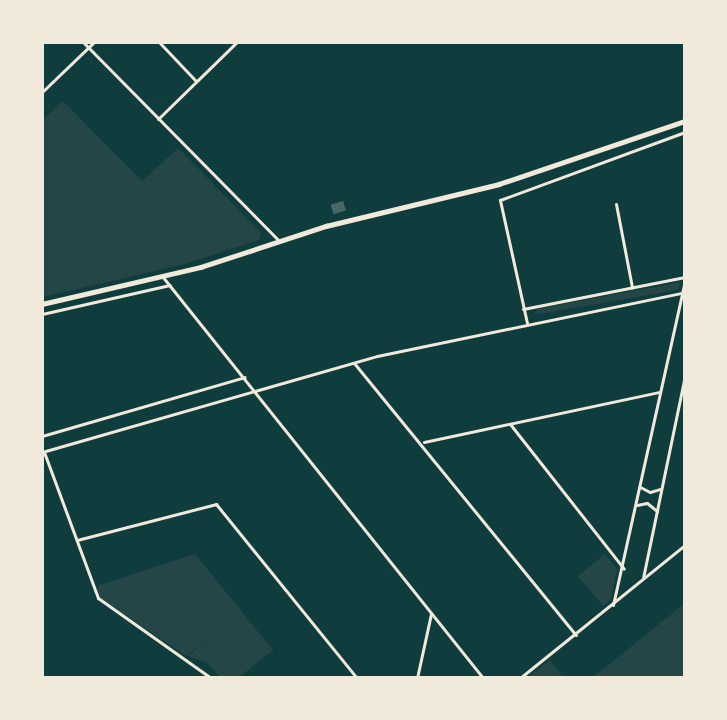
<!DOCTYPE html>
<style>
body{margin:0}
#map{position:relative;width:727px;height:720px;overflow:hidden;background:#0f3d3e;font-family:Overpass,sans-serif}
div>[style]{position:absolute}
.green>*{inset:0;background:#244646}
.building>*{inset:0;background:#486865;transform-origin:0 0}
.minor>*{height:3px;margin:-1.5px;padding:0 1.5px;transform-origin:1.5px;border-radius:1.5px;background:#f1e9da}
.secondary>*{height:4.5px;margin:-2.25px;padding:0 2.25px;transform-origin:2.25px;border-radius:2.25px;background:#f1e9da}
span{translate:-50% -50%;white-space:nowrap;text-align:center;line-height:1.15;-webkit-text-stroke:6px #f1e9da;paint-order:stroke}
.frame{position:absolute;inset:0;border:44px solid #f1e9da;pointer-events:none}
</style>
<div id="map">
<div class="green">
<i style="clip-path:polygon(63px 101px,142px 181px,178px 148px,261px 233px,259px 240px,185px 264px,42px 297px,42px 121px)"></i>
<i style="clip-path:polygon(681px 282px,677px 290px,533px 315px,537px 309px)"></i>
<i style="clip-path:polygon(195px 554px,273px 650px,238px 678px,221px 678px,207px 663px,188px 656px,213px 635px,186px 656px,100px 598px,97px 586px)"></i>
<i style="clip-path:polygon(605px 554px,617px 569px,611px 599px,603px 606px,578px 576px)"></i>
<i style="clip-path:polygon(685px 603px,685px 678px,592px 678px)"></i>
<i style="clip-path:polygon(550px 660px,564px 678px,527px 678px)"></i>
</div>
<div class="building">
<i style="left:343px;top:201px;width:10px;height:13px;rotate:73deg"></i>
</div>
<div class="minor">
<i style="left:83px;top:42px;width:278px;rotate:45.4deg"></i>
<i style="left:159px;top:42px;width:54px;rotate:46.5deg"></i>
<i style="left:42px;top:92px;width:72px;rotate:-43.9deg"></i>
<i style="left:158px;top:119px;width:110px;rotate:-44.3deg"></i>
<i style="left:616px;top:204px;width:85px;rotate:79.1deg"></i>
<i style="left:162px;top:276px;width:514px;rotate:51.39deg"></i>
<i style="left:523px;top:309px;width:165px;rotate:-11.2deg"></i>
<i style="left:42px;top:314px;width:131px;rotate:-12.8deg"></i>
<i style="left:527px;top:323px;width:126px;rotate:-102.4deg"></i>
<i style="left:500px;top:200px;width:197px;rotate:-20.2deg"></i>
<i style="left:354px;top:363px;width:351px;rotate:50.8deg"></i>
<i style="left:510px;top:424px;width:184px;rotate:51.8deg"></i>
<i style="left:42px;top:436px;width:211px;rotate:-16.2deg"></i>
<i style="left:424px;top:442px;width:241px;rotate:-12deg"></i>
<i style="left:42px;top:452px;width:348px;rotate:-16deg"></i>
<i style="left:377px;top:356px;width:315px;rotate:-11.7deg"></i>
<i style="left:44px;top:452px;width:156px;rotate:69.7deg"></i>
<i style="left:98px;top:598px;width:138px;rotate:35.3deg"></i>
<i style="left:640px;top:487px;width:11px;rotate:27deg"></i>
<i style="left:650px;top:492px;width:10px;rotate:-17deg"></i>
<i style="left:637px;top:505px;width:10px;rotate:-11deg"></i>
<i style="left:647px;top:503px;width:13px;rotate:39deg"></i>
<i style="left:77px;top:540px;width:144px;rotate:-14.5deg"></i>
<i style="left:216px;top:504px;width:224px;rotate:51deg"></i>
<i style="left:643px;top:578px;width:206px;rotate:-78.3deg"></i>
<i style="left:613px;top:605px;width:333px;rotate:-77.5deg"></i>
<i style="left:417px;top:678px;width:66px;rotate:-77.7deg"></i>
<i style="left:520px;top:678px;width:212px;rotate:-38.9deg"></i>
</div>
<div class="secondary">
<i style="left:42px;top:304px;width:163px;rotate:-13.1deg"></i>
<i style="left:201px;top:267px;width:132px;rotate:-18.2deg"></i>
<i style="left:326px;top:226px;width:178px;rotate:-13.6deg"></i>
<i style="left:499px;top:184px;width:196px;rotate:-18.7deg"></i>
</div>
<div class="frame"></div>
</div>
